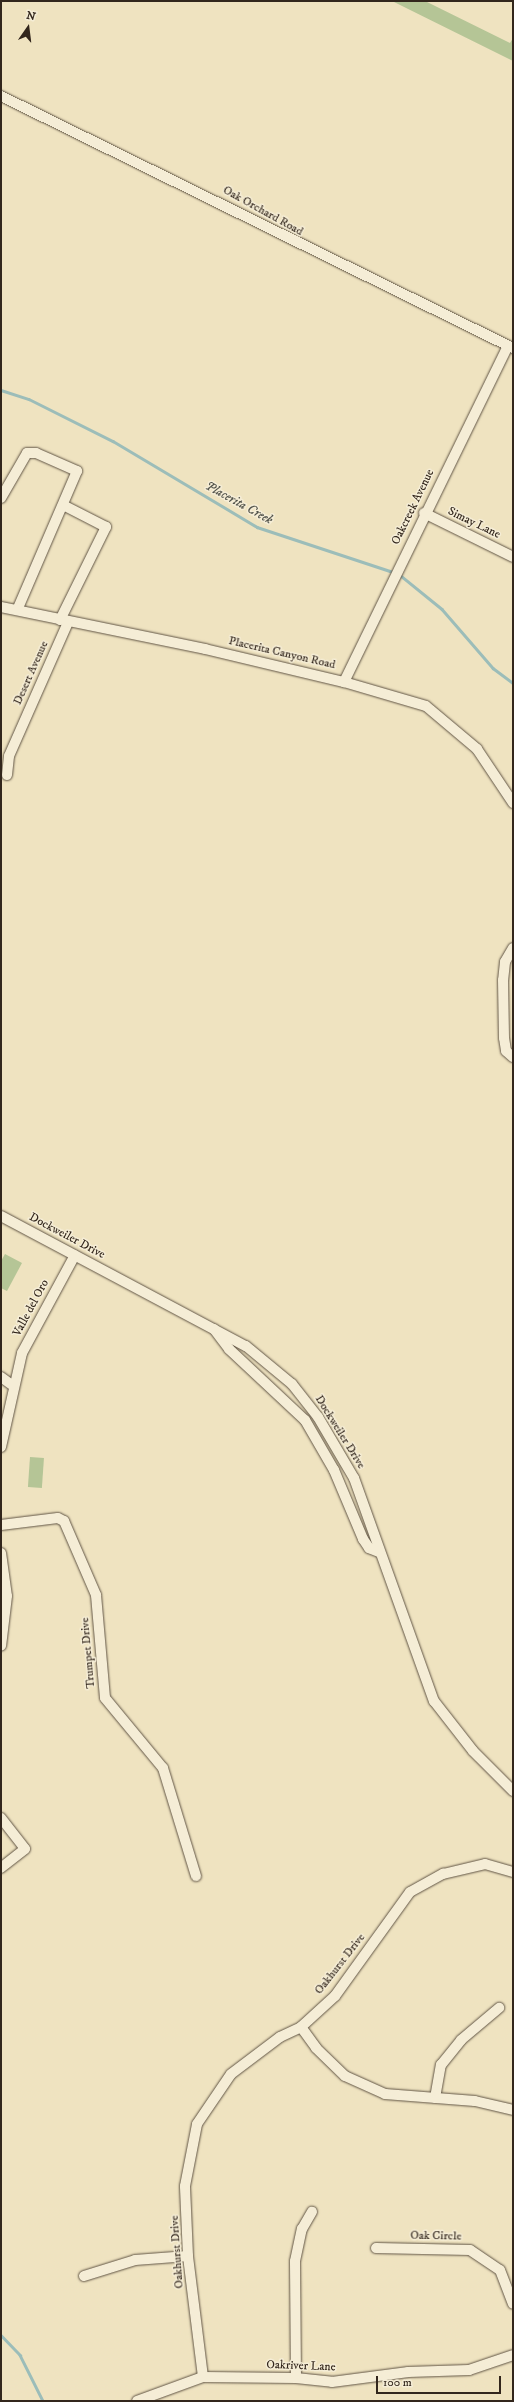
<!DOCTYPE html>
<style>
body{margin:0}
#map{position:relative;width:514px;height:2402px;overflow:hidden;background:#efe3c0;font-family:"IM FELL DW Pica",serif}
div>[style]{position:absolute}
.green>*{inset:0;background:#b5c596;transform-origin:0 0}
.stream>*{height:2.5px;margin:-1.25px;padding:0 1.25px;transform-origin:1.25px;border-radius:1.25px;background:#9cbdb9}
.roads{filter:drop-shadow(0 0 1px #615545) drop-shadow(0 0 1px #615545)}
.minor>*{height:10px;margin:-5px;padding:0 5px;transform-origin:5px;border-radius:5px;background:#f5edd6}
span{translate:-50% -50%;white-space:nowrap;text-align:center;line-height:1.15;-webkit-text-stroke:3px #f5edd6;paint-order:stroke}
.street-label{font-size:12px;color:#32261c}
.water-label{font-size:13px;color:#52534b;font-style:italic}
.frame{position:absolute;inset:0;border:2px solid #32261c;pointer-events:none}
.north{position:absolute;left:8px;top:8px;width:40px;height:40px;-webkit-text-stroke:3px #f5edd6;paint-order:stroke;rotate:14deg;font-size:11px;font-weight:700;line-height:16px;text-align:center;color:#32261c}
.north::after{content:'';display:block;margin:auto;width:14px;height:18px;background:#32261c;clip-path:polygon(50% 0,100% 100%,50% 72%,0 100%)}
.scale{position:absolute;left:376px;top:2376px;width:125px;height:18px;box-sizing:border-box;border:2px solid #32261c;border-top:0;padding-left:5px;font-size:12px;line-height:14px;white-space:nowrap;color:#32261c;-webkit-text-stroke:3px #f5edd6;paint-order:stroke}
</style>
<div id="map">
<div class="green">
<i style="clip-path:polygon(392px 1px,425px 1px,510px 43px,513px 38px,513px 61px)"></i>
<i style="clip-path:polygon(5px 1254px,22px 1263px,7px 1291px,1px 1288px,1px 1261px)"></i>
<i style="left:30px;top:1457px;width:14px;height:30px;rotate:4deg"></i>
</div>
<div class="stream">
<i style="left:1px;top:390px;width:29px;rotate:18deg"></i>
<i style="left:29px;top:399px;width:94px;rotate:26.6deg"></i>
<i style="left:113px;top:441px;width:168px;rotate:30.8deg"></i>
<i style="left:257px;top:527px;width:146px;rotate:18.3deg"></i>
<i style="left:400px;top:575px;width:54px;rotate:39deg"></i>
<i style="left:442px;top:609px;width:78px;rotate:49.2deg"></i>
<i style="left:493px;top:668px;width:25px;rotate:37deg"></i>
<i style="left:1px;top:2335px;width:28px;rotate:46deg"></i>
<i style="left:20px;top:2355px;width:51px;rotate:63.4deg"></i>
</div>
<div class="roads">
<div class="minor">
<i style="left:1px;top:96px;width:571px;rotate:26.21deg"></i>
<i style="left:1px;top:498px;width:52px;rotate:-60deg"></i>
<i style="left:27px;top:453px;width:9px"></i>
<i style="left:36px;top:453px;width:45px;rotate:23.7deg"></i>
<i style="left:77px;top:471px;width:151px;rotate:113.3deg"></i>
<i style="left:424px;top:513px;width:99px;rotate:26.3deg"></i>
<i style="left:1px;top:607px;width:208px;rotate:11.6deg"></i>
<i style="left:205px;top:649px;width:143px;rotate:13.4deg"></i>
<i style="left:344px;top:682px;width:85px;rotate:16.3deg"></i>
<i style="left:426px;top:706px;width:67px;rotate:40.1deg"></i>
<i style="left:477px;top:749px;width:65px;rotate:56.3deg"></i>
<i style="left:60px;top:620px;width:104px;rotate:-63.7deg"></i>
<i style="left:106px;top:527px;width:48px;rotate:-152.9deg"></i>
<i style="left:344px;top:682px;width:374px;rotate:-64deg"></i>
<i style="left:7px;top:775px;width:19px;rotate:-84deg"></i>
<i style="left:9px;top:756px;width:146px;rotate:-66.2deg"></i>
<i style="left:513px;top:948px;width:16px;rotate:120deg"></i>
<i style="left:505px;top:962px;width:18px;rotate:96deg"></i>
<i style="left:503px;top:980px;width:58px;rotate:89deg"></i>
<i style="left:504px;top:1038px;width:13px;rotate:81deg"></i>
<i style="left:506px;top:1051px;width:9px;rotate:41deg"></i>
<i style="left:1px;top:1216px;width:277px;rotate:28deg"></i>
<i style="left:246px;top:1346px;width:60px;rotate:39.6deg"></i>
<i style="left:292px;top:1384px;width:42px;rotate:51.8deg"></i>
<i style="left:318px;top:1417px;width:71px;rotate:59.5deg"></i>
<i style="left:354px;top:1478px;width:237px;rotate:70.3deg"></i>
<i style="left:434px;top:1701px;width:63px;rotate:52deg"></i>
<i style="left:473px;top:1751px;width:57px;rotate:45deg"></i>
<i style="left:214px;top:1329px;width:25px;rotate:53deg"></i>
<i style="left:229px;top:1349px;width:104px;rotate:43.1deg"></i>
<i style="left:305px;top:1420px;width:58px;rotate:59.9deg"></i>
<i style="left:334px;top:1470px;width:75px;rotate:67.2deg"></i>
<i style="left:363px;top:1539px;width:11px;rotate:56deg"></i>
<i style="left:369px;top:1548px;width:11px;rotate:22deg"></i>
<i style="left:1px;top:1377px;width:14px;rotate:36deg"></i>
<i style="left:1px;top:1447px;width:96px;rotate:-77.4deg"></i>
<i style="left:22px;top:1353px;width:111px;rotate:-61.6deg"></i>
<i style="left:1px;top:1525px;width:57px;rotate:-7deg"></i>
<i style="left:58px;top:1518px;width:7px;rotate:27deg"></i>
<i style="left:64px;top:1521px;width:81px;rotate:66.6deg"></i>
<i style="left:96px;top:1595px;width:103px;rotate:85deg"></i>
<i style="left:105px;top:1698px;width:91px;rotate:50.4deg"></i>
<i style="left:163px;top:1768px;width:113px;rotate:73deg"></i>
<i style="left:1px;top:1553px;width:43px;rotate:82.1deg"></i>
<i style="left:7px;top:1596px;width:50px;rotate:96.8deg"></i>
<i style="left:1px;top:1818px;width:39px;rotate:52deg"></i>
<i style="left:25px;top:1849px;width:31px;rotate:142deg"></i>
<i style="left:301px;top:2027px;width:26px;rotate:54deg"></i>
<i style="left:316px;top:2048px;width:40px;rotate:44deg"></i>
<i style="left:345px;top:2076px;width:44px;rotate:24.2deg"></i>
<i style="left:385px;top:2094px;width:90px;rotate:4.4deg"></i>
<i style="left:475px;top:2101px;width:39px;rotate:13deg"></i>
<i style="left:435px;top:2098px;width:34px;rotate:-80deg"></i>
<i style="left:441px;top:2065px;width:32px;rotate:-51deg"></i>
<i style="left:461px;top:2040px;width:50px;rotate:-40.1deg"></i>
<i style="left:376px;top:2248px;width:94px;rotate:1.2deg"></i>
<i style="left:470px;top:2250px;width:36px;rotate:34deg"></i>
<i style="left:500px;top:2270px;width:36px;rotate:69deg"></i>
<i style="left:84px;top:2276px;width:53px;rotate:-17.4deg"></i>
<i style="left:135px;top:2260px;width:53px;rotate:-4.3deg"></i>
<i style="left:203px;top:2377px;width:122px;rotate:-97.1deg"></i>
<i style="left:188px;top:2256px;width:70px;rotate:-92.5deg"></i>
<i style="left:185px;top:2186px;width:63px;rotate:-79deg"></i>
<i style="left:197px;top:2124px;width:60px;rotate:-55.8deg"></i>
<i style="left:231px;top:2074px;width:61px;rotate:-37.1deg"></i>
<i style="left:280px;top:2037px;width:23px;rotate:-25deg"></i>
<i style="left:301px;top:2027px;width:46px;rotate:-42.4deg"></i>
<i style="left:335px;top:1996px;width:128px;rotate:-54.2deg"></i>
<i style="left:410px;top:1892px;width:38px;rotate:-29deg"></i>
<i style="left:443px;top:1874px;width:43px;rotate:-13.4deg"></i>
<i style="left:485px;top:1864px;width:29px;rotate:16deg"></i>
<i style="left:296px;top:2378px;width:117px;rotate:-90.5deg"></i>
<i style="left:295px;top:2261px;width:33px;rotate:-78deg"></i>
<i style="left:302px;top:2229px;width:20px;rotate:-60deg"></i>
<i style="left:137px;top:2401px;width:70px;rotate:-20deg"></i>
<i style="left:203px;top:2377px;width:93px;rotate:0.6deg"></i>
<i style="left:296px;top:2378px;width:36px;rotate:6deg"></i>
<i style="left:332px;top:2382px;width:77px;rotate:-7.5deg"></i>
<i style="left:408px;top:2372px;width:61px;rotate:-1.9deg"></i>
<i style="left:469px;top:2370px;width:46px;rotate:-18.8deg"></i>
</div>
</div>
<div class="street-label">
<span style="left:263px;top:211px;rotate:29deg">Oak Orchard Road</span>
<span style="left:413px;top:507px;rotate:-64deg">Oakcreek Avenue</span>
<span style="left:474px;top:523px;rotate:26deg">Simay Lane</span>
<span style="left:282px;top:653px;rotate:13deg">Placerita Canyon Road</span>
<span style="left:31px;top:673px;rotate:-66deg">Desert Avenue</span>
<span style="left:67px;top:1236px;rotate:28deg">Dockweiler Drive</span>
<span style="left:31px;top:1308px;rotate:-62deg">Valle del Oro</span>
<span style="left:340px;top:1432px;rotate:58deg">Dockweiler Drive</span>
<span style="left:88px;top:1653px;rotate:-95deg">Trumpet Drive</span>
<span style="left:340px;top:1964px;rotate:-52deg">Oakhurst Drive</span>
<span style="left:436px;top:2236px;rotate:1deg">Oak Circle</span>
<span style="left:177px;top:2252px;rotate:-94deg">Oakhurst Drive</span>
<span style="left:301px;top:2366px;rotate:2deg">Oakriver Lane</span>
</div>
<div class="water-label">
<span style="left:239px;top:503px;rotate:29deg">Placerita Creek</span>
</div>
<div class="frame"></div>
<div class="north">N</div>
<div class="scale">100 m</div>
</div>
